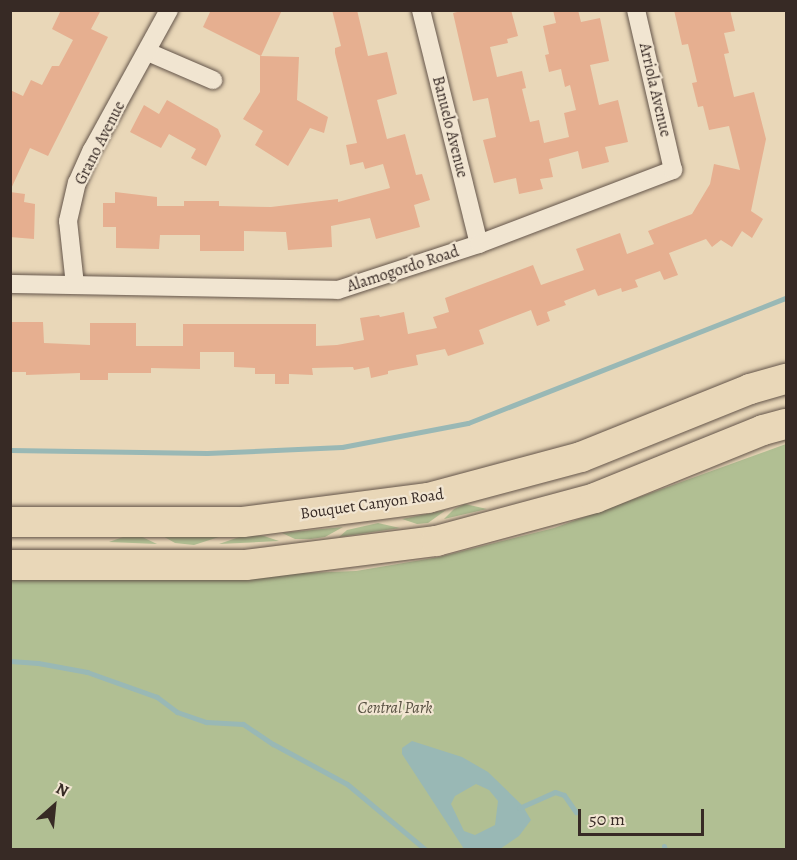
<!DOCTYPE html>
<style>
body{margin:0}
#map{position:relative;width:797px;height:860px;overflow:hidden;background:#e9d7b8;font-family:Alegreya,serif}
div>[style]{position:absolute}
.green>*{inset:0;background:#b1bf93}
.water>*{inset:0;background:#99b8b5}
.stream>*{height:5px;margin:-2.5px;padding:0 2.5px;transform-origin:2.5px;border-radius:2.5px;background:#99b8b5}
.building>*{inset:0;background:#e6af90}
.roads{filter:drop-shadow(0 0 2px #64554a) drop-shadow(0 0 2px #64554a)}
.street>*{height:18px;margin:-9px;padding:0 9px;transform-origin:9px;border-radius:9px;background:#f1e5d1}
.primary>*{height:30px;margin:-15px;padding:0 15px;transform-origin:15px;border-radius:15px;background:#e9d7b8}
span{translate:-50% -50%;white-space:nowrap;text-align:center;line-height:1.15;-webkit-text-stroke:4.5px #f1e5d1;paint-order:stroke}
.street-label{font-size:16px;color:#372a25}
.park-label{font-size:16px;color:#564f40;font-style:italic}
.frame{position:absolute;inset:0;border:12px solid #372a25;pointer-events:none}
.north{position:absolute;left:24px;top:776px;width:60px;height:60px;-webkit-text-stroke:4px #f1e5d1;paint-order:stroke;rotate:27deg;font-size:16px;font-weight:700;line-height:24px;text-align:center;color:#372a25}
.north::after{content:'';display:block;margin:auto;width:21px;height:27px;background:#372a25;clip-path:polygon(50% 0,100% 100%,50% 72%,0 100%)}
.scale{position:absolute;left:578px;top:809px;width:126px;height:27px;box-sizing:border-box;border:3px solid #372a25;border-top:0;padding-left:8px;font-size:18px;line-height:21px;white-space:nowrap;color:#372a25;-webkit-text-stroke:4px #f1e5d1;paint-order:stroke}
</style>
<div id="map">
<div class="green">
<i style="clip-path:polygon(786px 444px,786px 849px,11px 849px,11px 576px,252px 575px,356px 571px,439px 557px,554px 528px)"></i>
<i style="clip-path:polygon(465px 504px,487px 509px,444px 519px,454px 509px)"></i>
<i style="clip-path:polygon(446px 510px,428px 523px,417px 524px,402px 519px)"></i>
<i style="clip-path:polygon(378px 523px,400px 528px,339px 537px,347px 530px)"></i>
<i style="clip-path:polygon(343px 527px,325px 537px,311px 539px,295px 539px,282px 533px)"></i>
<i style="clip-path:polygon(136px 534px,157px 544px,109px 542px,123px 537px)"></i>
<i style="clip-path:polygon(161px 535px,222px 536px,194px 545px,175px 543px)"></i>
<i style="clip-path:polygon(245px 535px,264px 536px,279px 541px,219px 544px)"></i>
</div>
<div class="water">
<i style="clip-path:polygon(evenodd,412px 741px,462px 757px,488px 772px,522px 805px,531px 820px,519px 836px,500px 849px,464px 849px,402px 754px,402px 748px,412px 741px,476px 784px,489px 790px,498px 801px,495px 825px,475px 835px,464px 831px,451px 804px,455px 796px,476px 784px)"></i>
</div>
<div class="stream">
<i style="left:10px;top:450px;width:197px;rotate:0.9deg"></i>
<i style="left:207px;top:453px;width:135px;rotate:-2.5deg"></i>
<i style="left:342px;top:447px;width:128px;rotate:-10.8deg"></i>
<i style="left:468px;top:423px;width:342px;rotate:-21.5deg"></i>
<i style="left:10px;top:661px;width:28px;rotate:4deg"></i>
<i style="left:38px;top:663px;width:50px;rotate:10.4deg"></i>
<i style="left:87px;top:672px;width:74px;rotate:19.7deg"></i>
<i style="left:157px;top:697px;width:25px;rotate:37deg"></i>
<i style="left:177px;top:712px;width:31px;rotate:19deg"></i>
<i style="left:206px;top:722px;width:37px;rotate:3deg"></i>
<i style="left:243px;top:724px;width:36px;rotate:34deg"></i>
<i style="left:273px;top:744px;width:84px;rotate:28.4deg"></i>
<i style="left:347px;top:784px;width:103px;rotate:39.9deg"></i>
<i style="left:519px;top:808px;width:39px;rotate:-24deg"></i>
<i style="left:555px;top:792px;width:9px;rotate:18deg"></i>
<i style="left:564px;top:795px;width:21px;rotate:55deg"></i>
<i style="left:664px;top:846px;width:4px;rotate:76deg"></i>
</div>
<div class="building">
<i style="clip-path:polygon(61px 10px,101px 10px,91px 29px,108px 37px,48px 156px,30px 148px,10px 191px,10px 90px,23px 96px,31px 80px,42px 85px,52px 66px,59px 66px,73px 40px,52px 29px)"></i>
<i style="clip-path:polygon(211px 10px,282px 10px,261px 56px,203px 27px)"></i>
<i style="clip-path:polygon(332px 10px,357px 10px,368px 56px,387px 52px,397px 94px,377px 100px,387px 139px,405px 134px,416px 175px,422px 174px,430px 200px,414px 205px,420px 227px,376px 239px,370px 218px,331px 226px,332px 247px,288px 250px,286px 232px,244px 231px,244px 251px,200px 251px,200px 235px,160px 235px,159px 249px,116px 248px,116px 227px,103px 227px,103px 203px,115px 203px,115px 192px,157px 197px,157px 206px,184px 206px,184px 201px,219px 201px,219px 206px,271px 207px,338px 199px,338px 202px,390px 188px,383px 164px,365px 169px,363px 162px,350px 165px,346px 145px,357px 143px,335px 53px,335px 48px,341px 46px)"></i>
<i style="clip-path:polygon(465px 10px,511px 10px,518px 36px,507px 39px,508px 43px,490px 47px,497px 77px,522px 71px,526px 88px,522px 89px,530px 122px,539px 120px,544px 143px,569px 137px,564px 113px,576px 110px,570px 85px,565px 87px,561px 69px,549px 72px,545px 55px,549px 54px,543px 26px,556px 23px,553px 10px,578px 10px,581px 22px,600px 18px,609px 61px,590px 65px,599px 105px,618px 100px,628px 142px,605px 147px,609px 162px,582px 169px,578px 151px,549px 159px,553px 177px,540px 179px,543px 189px,519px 194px,516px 178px,494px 183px,483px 140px,496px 137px,488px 98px,473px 101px,453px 13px)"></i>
<i style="clip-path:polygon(674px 10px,730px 10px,735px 31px,724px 33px,729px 53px,724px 54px,734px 97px,754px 92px,766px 139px,751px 211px,763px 219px,752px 238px,742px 231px,732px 247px,721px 240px,712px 247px,706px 239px,669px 253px,678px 275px,664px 280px,660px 271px,635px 280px,638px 287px,622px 292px,621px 288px,598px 296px,595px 289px,564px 301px,566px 305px,547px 312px,550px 321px,537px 326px,531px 310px,479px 330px,484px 344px,448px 356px,445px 349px,416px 355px,418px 365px,388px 371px,388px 374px,371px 378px,369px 367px,354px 370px,353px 367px,312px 368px,313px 375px,289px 374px,289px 384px,275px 384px,275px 374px,255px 374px,255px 368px,234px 367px,234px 352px,200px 352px,200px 369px,151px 368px,151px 373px,108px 373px,108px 380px,80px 380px,80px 373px,26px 375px,26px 372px,10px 372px,10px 322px,43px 322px,44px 343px,90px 345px,90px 323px,136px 323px,136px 346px,183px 346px,183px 324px,316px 324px,316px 346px,337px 345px,364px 340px,360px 318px,379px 315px,380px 317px,404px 312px,408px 334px,437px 328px,433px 317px,449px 312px,445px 298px,533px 265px,541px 285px,584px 270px,576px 249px,620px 233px,627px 254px,654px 244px,648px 231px,692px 214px,710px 184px,714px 164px,740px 170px,729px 126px,709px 130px,703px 106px,698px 107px,692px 83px,697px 82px,688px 44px,682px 45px)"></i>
<i style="clip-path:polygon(260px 56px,299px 57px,297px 100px,328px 117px,324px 133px,310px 128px,288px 166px,255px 145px,263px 131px,243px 119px,260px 92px)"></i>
<i style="clip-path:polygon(167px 100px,218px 129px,221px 136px,206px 166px,191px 158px,196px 149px,169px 134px,161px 148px,130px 132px,144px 105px,159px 114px)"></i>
<i style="clip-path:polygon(10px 192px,25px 194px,24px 202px,35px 204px,34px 239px,10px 237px)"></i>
</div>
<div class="roads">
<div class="street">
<i style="left:421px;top:10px;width:241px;rotate:76.1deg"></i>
<i style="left:148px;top:52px;width:71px;rotate:23.3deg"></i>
<i style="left:10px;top:284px;width:328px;rotate:1deg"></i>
<i style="left:338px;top:290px;width:148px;rotate:-18.1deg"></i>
<i style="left:479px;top:244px;width:208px;rotate:-20.9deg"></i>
<i style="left:673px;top:170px;width:164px;rotate:-103deg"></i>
<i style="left:75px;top:285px;width:64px;rotate:-96.2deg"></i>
<i style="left:68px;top:221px;width:39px;rotate:-77deg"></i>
<i style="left:77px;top:183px;width:36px;rotate:-66deg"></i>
<i style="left:92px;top:150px;width:160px;rotate:-61.2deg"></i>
</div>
<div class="primary">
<i style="left:10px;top:522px;width:233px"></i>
<i style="left:243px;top:522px;width:187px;rotate:-7.4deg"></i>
<i style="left:428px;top:498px;width:158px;rotate:-15deg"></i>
<i style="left:581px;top:457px;width:182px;rotate:-21.9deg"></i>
<i style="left:750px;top:389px;width:37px;rotate:-16deg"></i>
<i style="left:10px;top:565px;width:236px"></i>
<i style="left:246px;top:565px;width:192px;rotate:-7.2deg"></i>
<i style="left:436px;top:541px;width:165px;rotate:-15.1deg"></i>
<i style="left:595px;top:498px;width:181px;rotate:-22deg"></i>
<i style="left:763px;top:430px;width:24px;rotate:-15deg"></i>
</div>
</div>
<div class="street-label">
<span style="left:655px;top:90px;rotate:77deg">Arriola Avenue</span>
<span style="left:450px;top:127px;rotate:76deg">Banuelo Avenue</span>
<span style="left:100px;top:143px;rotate:-63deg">Grano Avenue</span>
<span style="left:403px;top:269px;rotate:-18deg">Alamogordo Road</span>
<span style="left:372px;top:504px;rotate:-8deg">Bouquet Canyon Road</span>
</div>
<div class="park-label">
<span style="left:395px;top:708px">Central Park</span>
</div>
<div class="frame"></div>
<div class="north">N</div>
<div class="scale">50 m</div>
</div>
